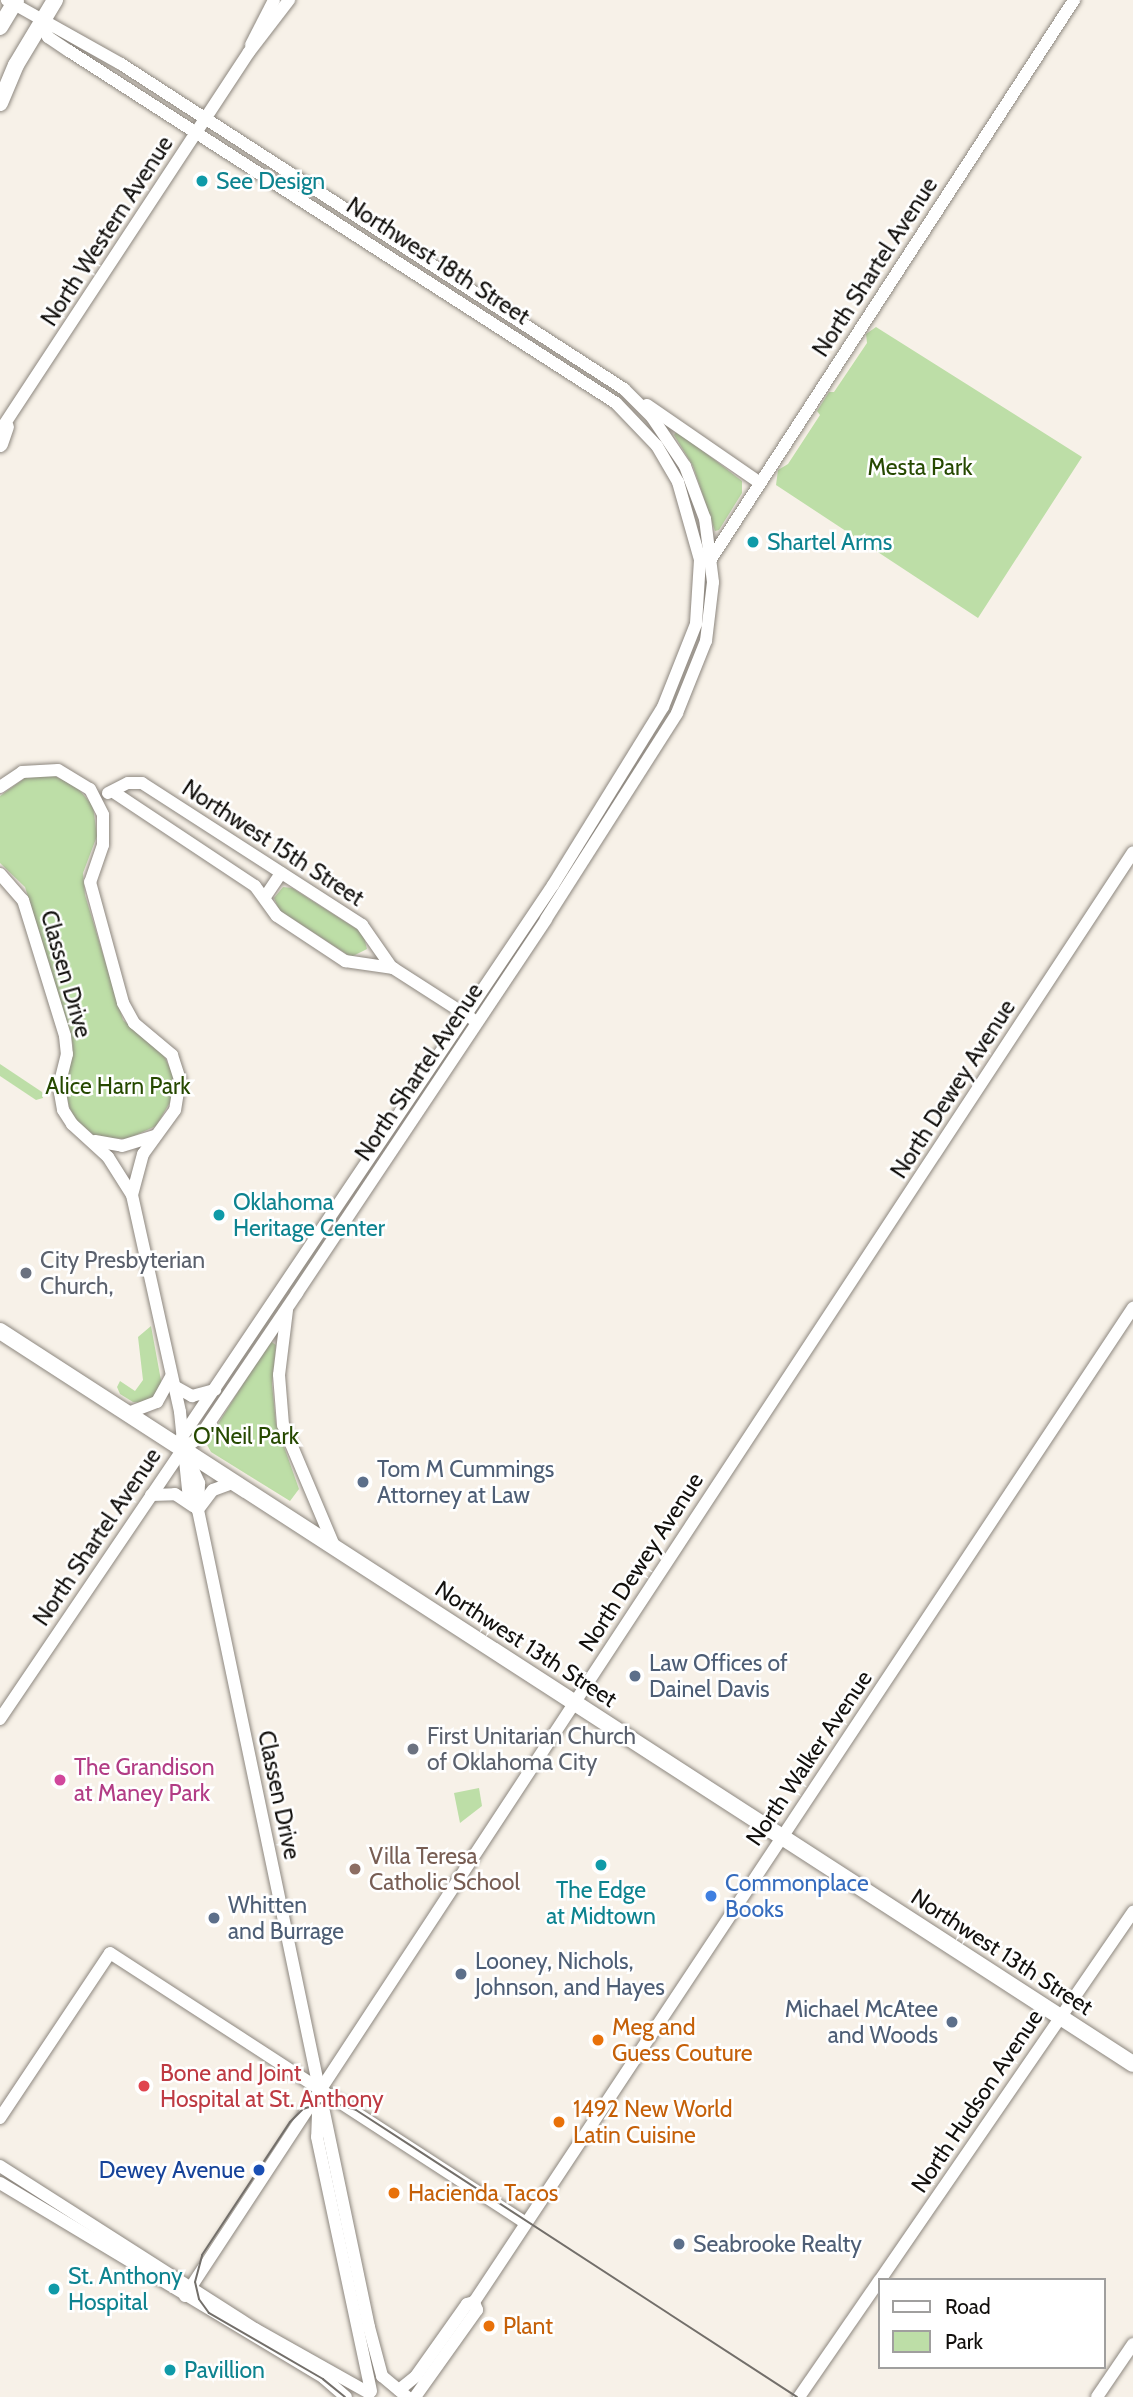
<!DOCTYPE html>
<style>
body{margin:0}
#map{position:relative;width:1133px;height:2397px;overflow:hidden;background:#f7f1e8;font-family:Cabin,sans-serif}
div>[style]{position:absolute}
.green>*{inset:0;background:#bddea7}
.roads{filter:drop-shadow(0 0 2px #8d877f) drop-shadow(0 0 2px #8d877f)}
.minor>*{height:12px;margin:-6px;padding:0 6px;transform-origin:6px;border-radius:6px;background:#fff}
.major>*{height:16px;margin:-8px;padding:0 8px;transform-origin:8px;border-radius:8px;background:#fff}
.tram>*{height:2px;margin:-1px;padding:0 1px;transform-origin:1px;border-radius:1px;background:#736f6a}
.dots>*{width:19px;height:19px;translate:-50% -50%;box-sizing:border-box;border:4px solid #fff;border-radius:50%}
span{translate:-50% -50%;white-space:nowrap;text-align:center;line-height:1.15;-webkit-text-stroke:5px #fff;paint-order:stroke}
.culture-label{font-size:23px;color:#0d838f}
.left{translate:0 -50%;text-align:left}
.street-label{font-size:23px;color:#12100d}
.park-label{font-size:23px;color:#264900}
.worship-label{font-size:23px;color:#5b616d}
.service-label{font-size:23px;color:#4e5e75}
.right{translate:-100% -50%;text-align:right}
.hotel-label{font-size:23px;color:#b23c85}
.education-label{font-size:23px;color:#785e54}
.shop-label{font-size:23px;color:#366cbe}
.food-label{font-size:23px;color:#c56008}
.health-label{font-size:23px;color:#be3a42}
.transit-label{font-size:23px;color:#164399}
.legend{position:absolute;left:878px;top:2278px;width:228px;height:91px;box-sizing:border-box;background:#fff;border:2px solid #a09f9e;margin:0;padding:9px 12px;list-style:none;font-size:21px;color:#12100d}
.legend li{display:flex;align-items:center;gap:14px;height:35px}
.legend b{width:35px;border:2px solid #a09f9e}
</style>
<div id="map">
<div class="green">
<i style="clip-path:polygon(876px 327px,1082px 457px,978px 618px,776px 485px,778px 470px,788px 464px,820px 415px,817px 411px,829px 392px,834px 392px,867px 343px,866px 334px)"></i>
<i style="clip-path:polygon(677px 431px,742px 481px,742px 493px,719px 530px,715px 531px,693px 466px,674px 435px)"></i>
<i style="clip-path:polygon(52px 775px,76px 786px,93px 806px,97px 836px,83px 873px,85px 895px,123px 1020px,163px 1054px,174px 1076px,172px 1099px,156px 1126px,127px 1139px,96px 1137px,75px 1119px,69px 1106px,65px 1087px,73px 1045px,67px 1023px,25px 887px,0 863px,0 796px,25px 778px)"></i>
<i style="clip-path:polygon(283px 887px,292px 888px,363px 933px,367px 949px,351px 957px,279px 910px,274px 898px)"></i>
<i style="clip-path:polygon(0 1064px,42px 1092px,43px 1098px,36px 1100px,0 1076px)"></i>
<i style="clip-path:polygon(151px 1326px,162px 1386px,147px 1403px,133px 1402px,120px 1394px,117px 1387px,120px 1381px,135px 1391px,143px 1380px,138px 1337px)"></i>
<i style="clip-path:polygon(270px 1341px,276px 1345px,272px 1384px,276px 1424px,299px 1489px,290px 1501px,211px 1452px,206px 1443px)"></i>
<i style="clip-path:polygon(479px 1788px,482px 1806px,460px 1823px,454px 1793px)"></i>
</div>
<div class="roads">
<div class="minor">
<i style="left:41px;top:23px;width:16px;rotate:63deg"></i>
<i style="left:48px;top:37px;width:25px;rotate:34deg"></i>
<i style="left:69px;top:51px;width:650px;rotate:32.76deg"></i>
<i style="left:616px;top:403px;width:59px;rotate:46.4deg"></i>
<i style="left:657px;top:446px;width:42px;rotate:59.7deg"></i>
<i style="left:678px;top:482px;width:81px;rotate:74.2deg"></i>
<i style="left:700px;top:560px;width:64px;rotate:93.6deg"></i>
<i style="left:696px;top:624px;width:89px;rotate:111.7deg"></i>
<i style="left:663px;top:707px;width:209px;rotate:121.7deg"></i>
<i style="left:553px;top:885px;width:665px;rotate:123.91deg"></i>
<i style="left:251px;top:45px;width:51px;rotate:-62.9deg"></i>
<i style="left:647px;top:405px;width:137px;rotate:34.6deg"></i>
<i style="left:0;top:431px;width:453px;rotate:-56.7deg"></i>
<i style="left:249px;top:52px;width:66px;rotate:-52.4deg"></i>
<i style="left:711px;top:559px;width:667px;rotate:-57deg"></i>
<i style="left:0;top:787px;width:27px;rotate:-34deg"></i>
<i style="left:22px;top:772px;width:36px;rotate:-3deg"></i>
<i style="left:58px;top:770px;width:37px;rotate:31deg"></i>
<i style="left:90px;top:789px;width:29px;rotate:63deg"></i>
<i style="left:103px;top:815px;width:30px;rotate:90deg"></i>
<i style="left:103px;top:845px;width:39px;rotate:109deg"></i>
<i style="left:90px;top:882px;width:125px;rotate:74.7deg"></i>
<i style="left:123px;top:1003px;width:23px;rotate:61deg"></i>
<i style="left:134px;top:1023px;width:50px;rotate:40.1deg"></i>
<i style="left:172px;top:1055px;width:25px;rotate:72deg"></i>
<i style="left:180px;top:1079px;width:31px;rotate:99deg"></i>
<i style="left:175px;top:1110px;width:54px;rotate:126deg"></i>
<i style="left:143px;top:1154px;width:42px;rotate:105deg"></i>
<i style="left:108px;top:793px;width:22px;rotate:-27deg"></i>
<i style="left:128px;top:783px;width:14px"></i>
<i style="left:142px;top:783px;width:262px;rotate:32.8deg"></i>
<i style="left:362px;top:925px;width:52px;rotate:55.1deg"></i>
<i style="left:115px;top:793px;width:168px;rotate:33.6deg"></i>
<i style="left:255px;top:886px;width:37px;rotate:54deg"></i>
<i style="left:277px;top:916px;width:82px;rotate:33.5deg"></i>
<i style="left:345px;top:961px;width:49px;rotate:8.3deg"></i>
<i style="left:393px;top:968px;width:93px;rotate:32.7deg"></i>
<i style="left:0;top:874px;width:35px;rotate:49deg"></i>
<i style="left:23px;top:900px;width:142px;rotate:72.8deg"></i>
<i style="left:65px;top:1036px;width:18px;rotate:84deg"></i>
<i style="left:67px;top:1054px;width:34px;rotate:104deg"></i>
<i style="left:59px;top:1087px;width:23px;rotate:80deg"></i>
<i style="left:63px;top:1110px;width:17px;rotate:57deg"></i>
<i style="left:72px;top:1124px;width:49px;rotate:42.5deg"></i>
<i style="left:108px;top:1157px;width:45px;rotate:57.7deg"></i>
<i style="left:132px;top:1195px;width:222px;rotate:77.5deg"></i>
<i style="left:180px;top:1412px;width:87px;rotate:84.1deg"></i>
<i style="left:189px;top:1499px;width:14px;rotate:51deg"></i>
<i style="left:198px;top:1510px;width:835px;rotate:78.18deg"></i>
<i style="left:369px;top:2327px;width:51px;rotate:75.1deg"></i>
<i style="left:382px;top:2376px;width:33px;rotate:40deg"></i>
<i style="left:265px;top:897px;width:29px;rotate:-56deg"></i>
<i style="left:95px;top:1141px;width:27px;rotate:10deg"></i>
<i style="left:122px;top:1146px;width:34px;rotate:-17deg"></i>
<i style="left:287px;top:1310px;width:65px;rotate:97deg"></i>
<i style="left:279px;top:1375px;width:50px;rotate:85.4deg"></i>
<i style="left:283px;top:1425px;width:131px;rotate:67.1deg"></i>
<i style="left:174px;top:1386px;width:21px;rotate:29deg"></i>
<i style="left:192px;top:1396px;width:24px;rotate:-15deg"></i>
<i style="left:128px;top:1413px;width:31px;rotate:-21deg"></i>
<i style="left:157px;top:1402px;width:29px;rotate:-61deg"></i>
<i style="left:187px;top:1457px;width:29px;rotate:65deg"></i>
<i style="left:199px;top:1483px;width:27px;rotate:92deg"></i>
<i style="left:151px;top:1495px;width:24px;rotate:-2deg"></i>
<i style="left:175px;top:1494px;width:22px;rotate:34deg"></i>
<i style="left:200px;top:1507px;width:21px;rotate:-53deg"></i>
<i style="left:213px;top:1490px;width:23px;rotate:-20deg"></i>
<i style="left:0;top:1719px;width:326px;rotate:-55.9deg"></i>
<i style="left:183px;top:1449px;width:19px;rotate:-35deg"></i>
<i style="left:199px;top:1438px;width:175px;rotate:-55.9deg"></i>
<i style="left:297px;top:1293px;width:449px;rotate:-56.3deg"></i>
<i style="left:546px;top:919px;width:244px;rotate:-57.5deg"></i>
<i style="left:677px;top:713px;width:78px;rotate:-68.1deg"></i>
<i style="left:706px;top:641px;width:59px;rotate:-83.2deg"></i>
<i style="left:713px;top:582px;width:64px;rotate:-97.2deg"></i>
<i style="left:705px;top:519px;width:57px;rotate:-110.7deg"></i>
<i style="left:685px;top:466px;width:59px;rotate:-124deg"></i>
<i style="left:652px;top:417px;width:40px;rotate:-135deg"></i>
<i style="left:624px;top:389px;width:599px;rotate:-147.13deg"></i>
<i style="left:121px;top:64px;width:131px;rotate:-150.7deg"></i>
<i style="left:318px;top:2113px;width:24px;rotate:92deg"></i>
<i style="left:317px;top:2137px;width:260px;rotate:78deg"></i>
<i style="left:0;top:2118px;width:198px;rotate:-56.3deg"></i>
<i style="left:110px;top:1953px;width:495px;rotate:33deg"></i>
<i style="left:0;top:2166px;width:303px;rotate:32.6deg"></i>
<i style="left:255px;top:2329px;width:131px;rotate:29.3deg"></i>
<i style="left:0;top:2183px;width:378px;rotate:31deg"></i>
<i style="left:324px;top:2378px;width:29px;rotate:41deg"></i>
<i style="left:880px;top:2280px;width:447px;rotate:-55.5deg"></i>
<i style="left:185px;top:2296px;width:1727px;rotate:-56.71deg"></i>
<i style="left:399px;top:2390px;width:22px;rotate:-39deg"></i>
<i style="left:416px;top:2376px;width:88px;rotate:-54.7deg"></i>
<i style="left:467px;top:2304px;width:7px;rotate:-16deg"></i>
<i style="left:474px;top:2302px;width:1193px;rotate:-56.46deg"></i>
<i style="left:415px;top:2397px;width:107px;rotate:-54.5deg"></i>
<i style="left:477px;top:2310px;width:9px;rotate:-111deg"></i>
<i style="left:799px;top:2397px;width:141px;rotate:-55.4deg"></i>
<i style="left:1097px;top:2397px;width:64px;rotate:-55.8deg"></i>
</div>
<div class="major">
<i style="left:0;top:27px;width:31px;rotate:-59deg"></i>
<i style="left:0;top:103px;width:41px;rotate:-67.2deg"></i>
<i style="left:16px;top:65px;width:76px;rotate:-59deg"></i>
<i style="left:0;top:444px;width:18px;rotate:-71deg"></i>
<i style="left:0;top:1331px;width:1349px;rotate:32.9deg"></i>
</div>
</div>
<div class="tram">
<i style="left:345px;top:2397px;width:28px;rotate:-141deg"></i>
<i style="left:323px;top:2379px;width:132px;rotate:-149.9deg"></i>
<i style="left:209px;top:2313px;width:17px;rotate:-126deg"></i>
<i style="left:199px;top:2299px;width:17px;rotate:-103deg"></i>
<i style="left:195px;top:2282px;width:28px;rotate:-75deg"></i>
<i style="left:202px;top:2255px;width:159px;rotate:-56.5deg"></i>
<i style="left:290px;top:2122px;width:18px;rotate:-45deg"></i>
<i style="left:303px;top:2109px;width:25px;rotate:-18deg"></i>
<i style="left:327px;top:2101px;width:30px;rotate:17deg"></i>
<i style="left:356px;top:2110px;width:526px;rotate:33.06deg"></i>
</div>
<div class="dots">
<i style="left:202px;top:181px;background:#0f9aa8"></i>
<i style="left:753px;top:542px;background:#0f9aa8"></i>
<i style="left:219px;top:1215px;background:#0f9aa8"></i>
<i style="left:26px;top:1273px;background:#6b7280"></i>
<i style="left:363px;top:1482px;background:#5c6f8a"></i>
<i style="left:635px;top:1676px;background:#5c6f8a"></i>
<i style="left:413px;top:1749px;background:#6b7280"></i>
<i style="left:60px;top:1780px;background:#d1479c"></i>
<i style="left:601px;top:1865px;background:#0f9aa8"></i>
<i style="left:355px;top:1869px;background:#8d6e63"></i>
<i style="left:711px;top:1896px;background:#3f7fe0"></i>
<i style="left:214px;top:1918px;background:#5c6f8a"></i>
<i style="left:461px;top:1974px;background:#5c6f8a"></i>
<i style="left:952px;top:2022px;background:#5c6f8a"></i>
<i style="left:598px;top:2040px;background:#e8710a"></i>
<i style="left:144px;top:2086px;background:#e0444e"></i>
<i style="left:559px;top:2122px;background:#e8710a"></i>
<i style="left:259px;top:2170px;background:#1a4fb4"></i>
<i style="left:394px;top:2193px;background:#e8710a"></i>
<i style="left:679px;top:2244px;background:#5c6f8a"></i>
<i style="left:54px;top:2289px;background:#0f9aa8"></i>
<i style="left:489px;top:2326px;background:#e8710a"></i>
<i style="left:170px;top:2370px;background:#0f9aa8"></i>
</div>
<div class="culture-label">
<span class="left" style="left:216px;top:181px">See Design</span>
<span class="left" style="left:767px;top:542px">Shartel Arms</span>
<span class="left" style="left:233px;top:1215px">Oklahoma<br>Heritage Center</span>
<span style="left:601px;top:1903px">The Edge<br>at Midtown</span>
<span class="left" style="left:68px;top:2289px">St. Anthony<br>Hospital</span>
<span class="left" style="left:184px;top:2370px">Pavillion</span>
</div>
<div class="street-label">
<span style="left:107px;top:231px;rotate:-57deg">North Western Avenue</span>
<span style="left:438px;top:261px;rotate:33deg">Northwest 18th Street</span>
<span style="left:875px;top:267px;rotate:-57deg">North Shartel Avenue</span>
<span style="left:273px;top:843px;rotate:33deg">Northwest 15th Street</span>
<span style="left:66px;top:974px;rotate:74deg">Classen Drive</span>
<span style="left:419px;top:1072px;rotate:-56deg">North Shartel Avenue</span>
<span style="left:953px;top:1089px;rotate:-57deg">North Dewey Avenue</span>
<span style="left:97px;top:1537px;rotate:-56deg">North Shartel Avenue</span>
<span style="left:641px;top:1562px;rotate:-57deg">North Dewey Avenue</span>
<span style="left:526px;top:1644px;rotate:33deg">Northwest 13th Street</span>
<span style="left:809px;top:1758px;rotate:-56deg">North Walker Avenue</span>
<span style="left:279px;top:1795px;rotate:78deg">Classen Drive</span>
<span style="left:1002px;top:1952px;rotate:33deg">Northwest 13th Street</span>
<span style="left:977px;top:2101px;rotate:-56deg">North Hudson Avenue</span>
</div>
<div class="park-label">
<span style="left:920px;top:467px">Mesta Park</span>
<span style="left:118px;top:1086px">Alice Harn Park</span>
<span style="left:246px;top:1436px">O'Neil Park</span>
</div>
<div class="worship-label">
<span class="left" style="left:40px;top:1273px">City Presbyterian<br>Church,</span>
<span class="left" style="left:427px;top:1749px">First Unitarian Church<br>of Oklahoma City</span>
</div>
<div class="service-label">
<span class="left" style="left:377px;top:1482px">Tom M Cummings<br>Attorney at Law</span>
<span class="left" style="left:649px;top:1676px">Law Offices of<br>Dainel Davis</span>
<span class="left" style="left:228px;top:1918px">Whitten<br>and Burrage</span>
<span class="left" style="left:475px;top:1974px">Looney, Nichols,<br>Johnson, and Hayes</span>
<span class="right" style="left:938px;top:2022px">Michael McAtee<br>and Woods</span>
<span class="left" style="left:693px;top:2244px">Seabrooke Realty</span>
</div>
<div class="hotel-label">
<span class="left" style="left:74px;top:1780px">The Grandison<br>at Maney Park</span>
</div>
<div class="education-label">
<span class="left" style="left:369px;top:1869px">Villa Teresa<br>Catholic School</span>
</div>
<div class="shop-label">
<span class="left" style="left:725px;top:1896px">Commonplace<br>Books</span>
</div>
<div class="food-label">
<span class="left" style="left:612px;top:2040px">Meg and<br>Guess Couture</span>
<span class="left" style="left:573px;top:2122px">1492 New World<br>Latin Cuisine</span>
<span class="left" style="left:408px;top:2193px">Hacienda Tacos</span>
<span class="left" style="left:503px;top:2326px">Plant</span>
</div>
<div class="health-label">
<span class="left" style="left:160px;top:2086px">Bone and Joint<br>Hospital at St. Anthony</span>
</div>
<div class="transit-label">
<span class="right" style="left:245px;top:2170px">Dewey Avenue</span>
</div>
<ul class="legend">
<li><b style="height:9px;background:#fff"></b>Road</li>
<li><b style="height:19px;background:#bddea7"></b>Park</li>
</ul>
</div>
